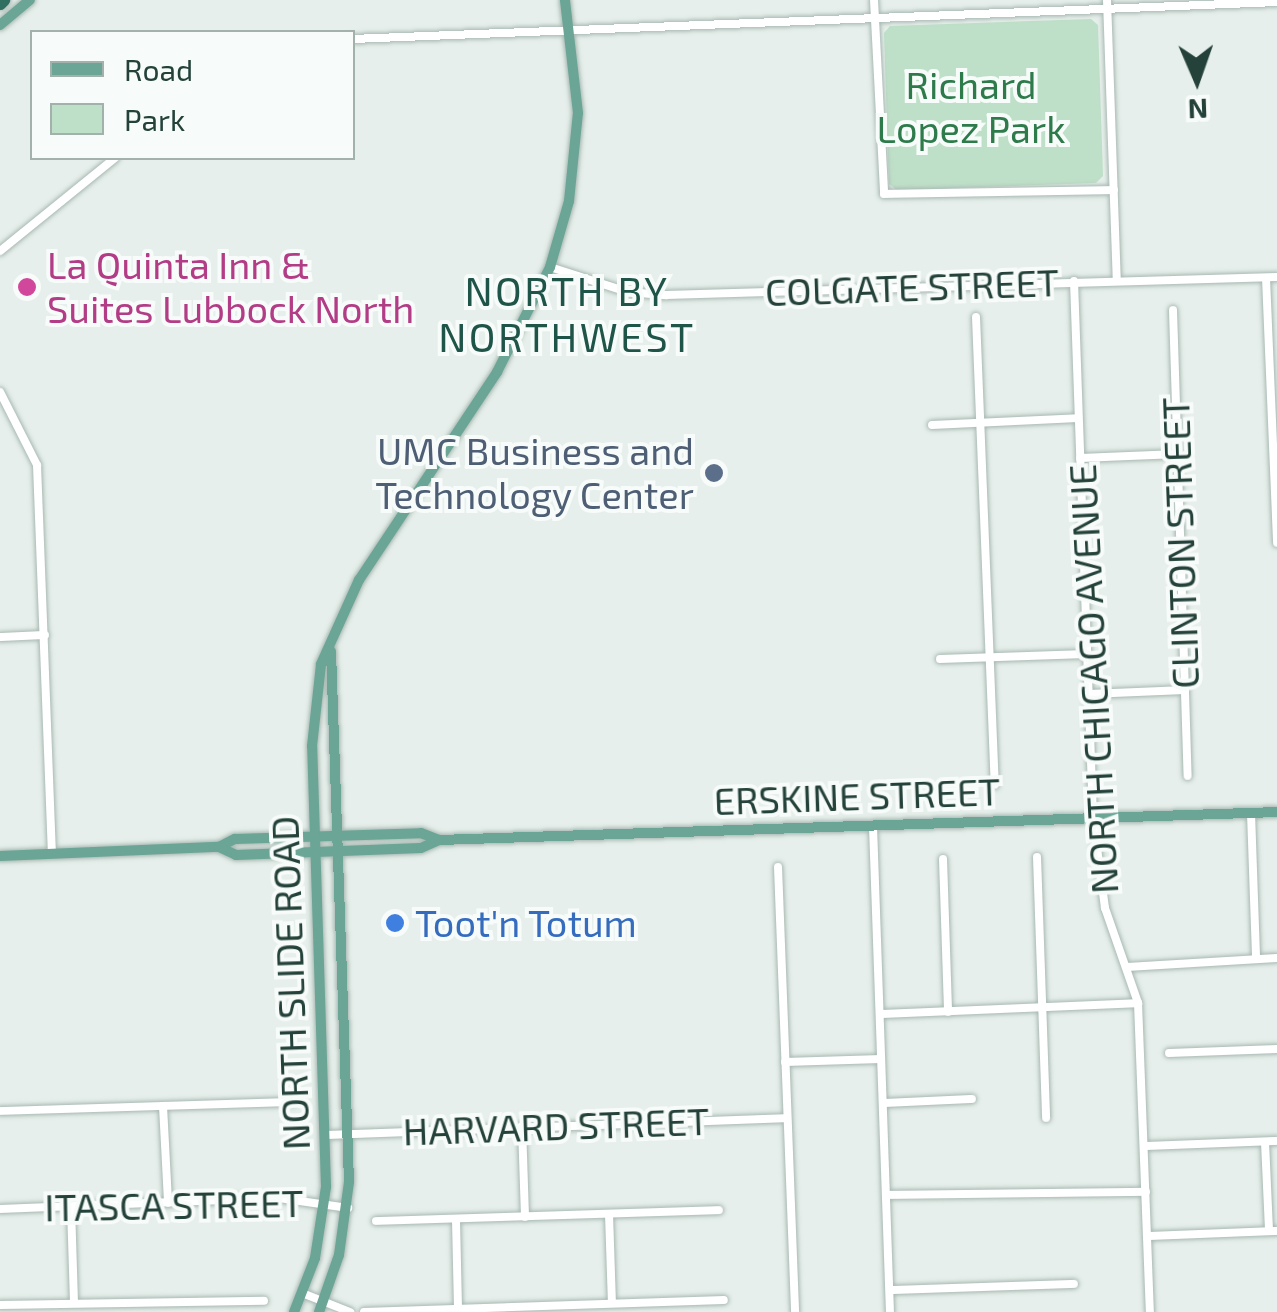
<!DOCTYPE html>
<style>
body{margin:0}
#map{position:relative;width:1277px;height:1312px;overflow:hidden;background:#e6efeb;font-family:"Exo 2",sans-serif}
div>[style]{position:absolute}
.green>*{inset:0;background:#bfe0c8}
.roads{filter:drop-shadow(0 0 2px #a8b8b2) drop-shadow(0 0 2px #a8b8b2)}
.minor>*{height:8px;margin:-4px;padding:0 4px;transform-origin:4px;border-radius:4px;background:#fff}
.major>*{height:10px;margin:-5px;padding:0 5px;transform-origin:5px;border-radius:5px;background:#6aa596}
.highway>*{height:11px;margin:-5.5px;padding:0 5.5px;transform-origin:5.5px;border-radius:5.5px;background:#2f6f62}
.dots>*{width:28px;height:28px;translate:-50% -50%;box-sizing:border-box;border:5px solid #f7fbf9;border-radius:50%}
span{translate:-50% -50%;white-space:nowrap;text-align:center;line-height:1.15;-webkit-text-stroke:8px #f7fbf9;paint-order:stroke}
.park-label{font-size:38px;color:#2d7a4b}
.hotel-label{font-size:38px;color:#b23c85}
.left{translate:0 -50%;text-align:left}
.street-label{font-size:38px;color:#24423a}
.service-label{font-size:38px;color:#4e5e75}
.right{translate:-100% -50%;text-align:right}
.shop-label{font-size:38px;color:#366cbe}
.neighbourhood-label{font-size:40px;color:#1f5548;letter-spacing:2.5px}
.legend{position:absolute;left:30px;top:30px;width:325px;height:130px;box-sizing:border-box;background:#f7fbf9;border:2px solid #a3b1ad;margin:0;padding:12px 18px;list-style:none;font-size:30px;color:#24423a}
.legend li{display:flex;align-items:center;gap:20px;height:50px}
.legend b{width:50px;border:2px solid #a3b1ad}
.north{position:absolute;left:1147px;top:30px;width:100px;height:100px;-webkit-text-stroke:8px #f7fbf9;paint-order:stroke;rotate:178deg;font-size:28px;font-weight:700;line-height:40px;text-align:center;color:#24423a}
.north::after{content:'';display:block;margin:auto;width:35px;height:45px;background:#24423a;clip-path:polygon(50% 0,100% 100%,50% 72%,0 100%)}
</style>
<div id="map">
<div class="green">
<i style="clip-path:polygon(1091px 19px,1098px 25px,1103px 176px,1096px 183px,897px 190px,889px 184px,884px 33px,890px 26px)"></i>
</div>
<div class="roads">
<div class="minor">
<i style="left:874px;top:0;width:194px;rotate:87deg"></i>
<i style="left:884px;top:194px;width:230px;rotate:-1deg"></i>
<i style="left:1107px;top:0;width:280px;rotate:88deg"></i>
<i style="left:352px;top:39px;width:926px;rotate:-2.29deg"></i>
<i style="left:0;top:251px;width:148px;rotate:-39deg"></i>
<i style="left:550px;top:267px;width:82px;rotate:17.8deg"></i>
<i style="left:628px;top:292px;width:38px;rotate:5deg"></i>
<i style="left:666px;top:295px;width:611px;rotate:-1.69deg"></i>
<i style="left:1266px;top:278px;width:265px;rotate:87.6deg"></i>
<i style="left:1074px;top:281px;width:537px;rotate:87.97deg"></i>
<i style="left:1093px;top:818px;width:91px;rotate:82.4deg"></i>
<i style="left:1105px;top:908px;width:101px;rotate:70.8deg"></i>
<i style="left:1138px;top:1003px;width:309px;rotate:87.8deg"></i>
<i style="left:1173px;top:310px;width:466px;rotate:88.2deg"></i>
<i style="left:976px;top:317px;width:468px;rotate:87.7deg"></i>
<i style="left:0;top:392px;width:82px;rotate:63.1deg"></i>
<i style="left:37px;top:465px;width:389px;rotate:87.8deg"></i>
<i style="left:932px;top:425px;width:146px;rotate:-2.7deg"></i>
<i style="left:1080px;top:458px;width:98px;rotate:-2.3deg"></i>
<i style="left:0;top:637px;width:45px;rotate:-2.5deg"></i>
<i style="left:940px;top:659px;width:146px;rotate:-2deg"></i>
<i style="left:1089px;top:694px;width:96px;rotate:-2.4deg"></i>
<i style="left:1251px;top:813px;width:146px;rotate:88deg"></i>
<i style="left:873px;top:826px;width:486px;rotate:88deg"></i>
<i style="left:1037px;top:857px;width:261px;rotate:88deg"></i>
<i style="left:943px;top:859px;width:153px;rotate:88.1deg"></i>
<i style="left:778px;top:867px;width:445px;rotate:87.8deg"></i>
<i style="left:1127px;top:967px;width:150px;rotate:-3.4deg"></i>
<i style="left:880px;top:1014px;width:258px;rotate:-2.4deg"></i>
<i style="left:1169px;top:1053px;width:108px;rotate:-2.1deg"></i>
<i style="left:785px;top:1062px;width:96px;rotate:-1.8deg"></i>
<i style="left:883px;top:1103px;width:89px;rotate:-2.6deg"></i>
<i style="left:163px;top:1106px;width:97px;rotate:87deg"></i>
<i style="left:0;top:1111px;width:294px;rotate:-1.8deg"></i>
<i style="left:522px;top:1126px;width:91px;rotate:88.1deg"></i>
<i style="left:324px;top:1135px;width:463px;rotate:-2.1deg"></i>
<i style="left:1265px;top:1142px;width:89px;rotate:87.4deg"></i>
<i style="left:1144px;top:1146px;width:133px;rotate:-2.2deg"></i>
<i style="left:886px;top:1195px;width:260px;rotate:-0.7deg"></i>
<i style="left:71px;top:1207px;width:96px;rotate:88.2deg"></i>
<i style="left:0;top:1209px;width:279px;rotate:-2.3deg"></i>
<i style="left:279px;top:1198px;width:70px;rotate:8.2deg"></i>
<i style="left:609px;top:1214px;width:89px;rotate:88.1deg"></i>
<i style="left:456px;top:1220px;width:88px;rotate:88.7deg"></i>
<i style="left:376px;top:1221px;width:343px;rotate:-1.8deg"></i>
<i style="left:1147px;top:1236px;width:130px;rotate:-2.2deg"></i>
<i style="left:890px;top:1290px;width:184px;rotate:-1.9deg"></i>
<i style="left:302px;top:1293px;width:52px;rotate:21.6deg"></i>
<i style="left:0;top:1305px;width:264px;rotate:-0.9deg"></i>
<i style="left:364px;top:1312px;width:360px;rotate:-1.9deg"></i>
</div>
<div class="major">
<i style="left:0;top:25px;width:39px;rotate:-40deg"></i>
<i style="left:219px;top:847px;width:18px;rotate:-27deg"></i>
<i style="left:235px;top:839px;width:186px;rotate:-1.8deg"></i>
<i style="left:421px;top:833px;width:19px;rotate:21deg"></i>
<i style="left:0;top:856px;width:219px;rotate:-2.4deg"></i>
<i style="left:219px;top:847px;width:19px;rotate:25deg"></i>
<i style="left:236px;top:855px;width:185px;rotate:-2.2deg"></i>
<i style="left:421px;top:848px;width:20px;rotate:-24deg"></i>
<i style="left:439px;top:840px;width:838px;rotate:-1.91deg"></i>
<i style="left:294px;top:1312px;width:58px;rotate:-68.7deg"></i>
<i style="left:315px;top:1258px;width:72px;rotate:-81.2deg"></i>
<i style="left:326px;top:1187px;width:441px;rotate:-91.8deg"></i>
<i style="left:312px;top:746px;width:82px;rotate:-83.7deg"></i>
<i style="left:321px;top:664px;width:92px;rotate:-65.7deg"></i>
<i style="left:359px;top:580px;width:250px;rotate:-56.4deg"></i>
<i style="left:497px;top:372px;width:118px;rotate:-63.2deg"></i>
<i style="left:550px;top:267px;width:69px;rotate:-73.9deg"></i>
<i style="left:569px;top:201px;width:88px;rotate:-84.2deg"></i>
<i style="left:578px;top:113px;width:114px;rotate:-96.6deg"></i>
<i style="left:319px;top:1312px;width:60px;rotate:-70.7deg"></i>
<i style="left:339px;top:1255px;width:74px;rotate:-82.2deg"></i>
<i style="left:349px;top:1182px;width:531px;rotate:-91.94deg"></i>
</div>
<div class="highway">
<i style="left:0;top:4px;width:6px;rotate:-45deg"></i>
</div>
</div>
<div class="dots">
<i style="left:27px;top:287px;background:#d1479c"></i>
<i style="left:714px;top:473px;background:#5c6f8a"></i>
<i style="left:395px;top:923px;background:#3f7fe0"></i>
</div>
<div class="park-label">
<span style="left:971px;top:107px">Richard<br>Lopez Park</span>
</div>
<div class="hotel-label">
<span class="left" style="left:47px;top:287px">La Quinta Inn &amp;<br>Suites Lubbock North</span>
</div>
<div class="street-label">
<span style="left:912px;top:287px;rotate:-2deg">COLGATE STREET</span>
<span style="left:1180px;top:543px;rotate:-92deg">CLINTON STREET</span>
<span style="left:1093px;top:679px;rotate:-93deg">NORTH CHICAGO AVENUE</span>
<span style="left:857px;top:796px;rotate:-2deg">ERSKINE STREET</span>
<span style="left:290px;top:983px;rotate:-92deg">NORTH SLIDE ROAD</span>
<span style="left:556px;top:1126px;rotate:-2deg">HARVARD STREET</span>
<span style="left:174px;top:1205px;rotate:-1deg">ITASCA STREET</span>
</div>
<div class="service-label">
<span class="right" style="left:694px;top:473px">UMC Business and<br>Technology Center</span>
</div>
<div class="shop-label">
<span class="left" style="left:415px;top:923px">Toot'n Totum</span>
</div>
<div class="neighbourhood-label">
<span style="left:567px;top:313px">NORTH BY<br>NORTHWEST</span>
</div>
<ul class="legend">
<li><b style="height:12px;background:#6aa596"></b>Road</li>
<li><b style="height:28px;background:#bfe0c8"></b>Park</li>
</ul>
<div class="north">N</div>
</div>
